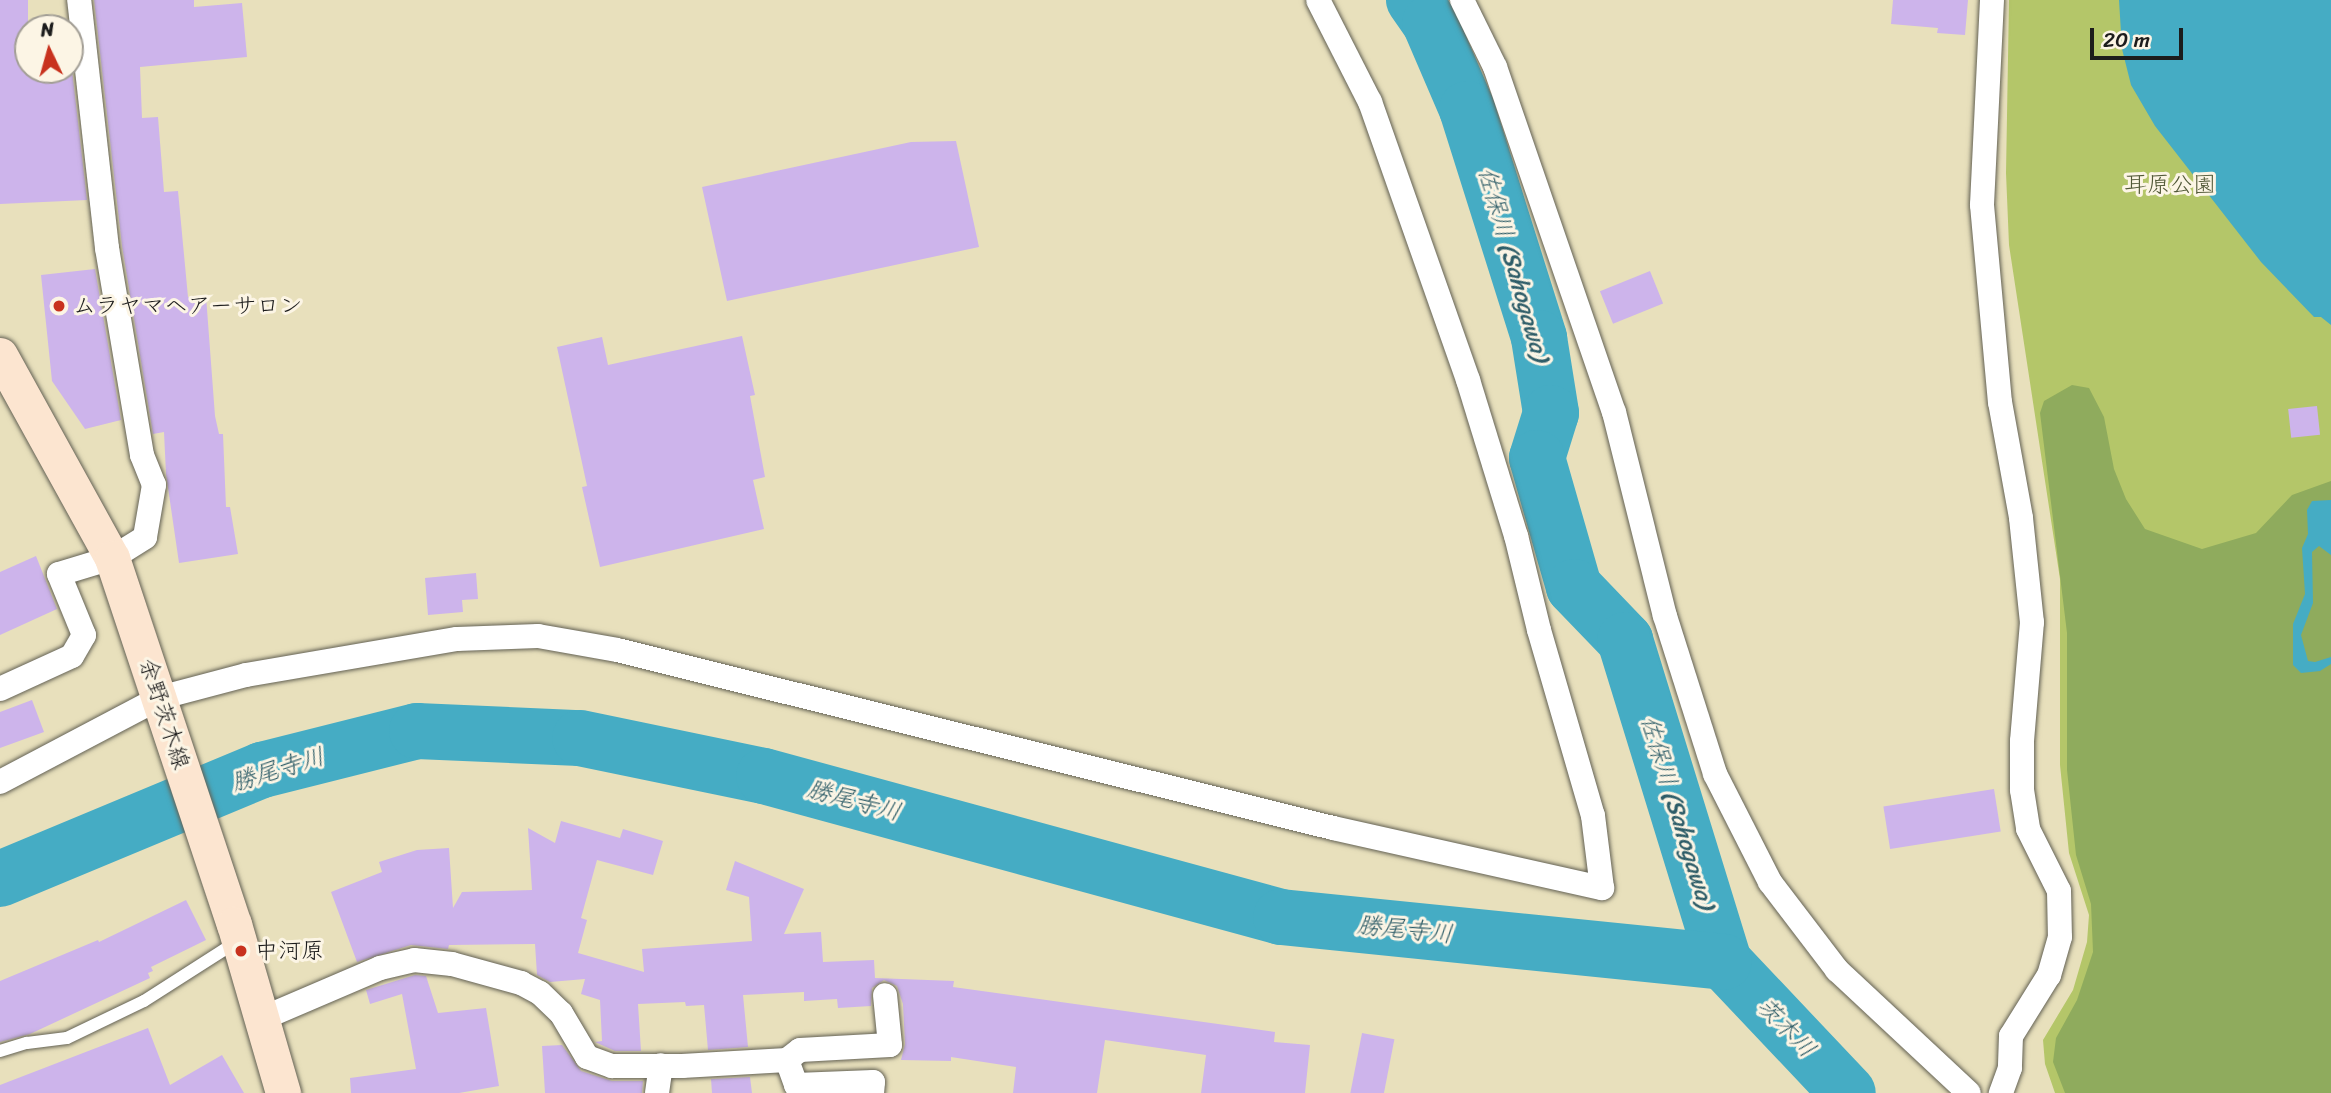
<!DOCTYPE html>
<meta charset="utf-8">
<style>
body{margin:0}
#map{position:relative;width:2331px;height:1093px;overflow:hidden;background:#e8e0bc;font-family:Sriracha,"Klee One",sans-serif}
div>[style]{position:absolute}
.green>*{inset:0;background:#b4c669}
.forest>*{inset:0;background:#8fab5d}
.water>*{inset:0;background:#45acc4}
.river>*{height:56px;margin:-28px;padding:0 28px;transform-origin:28px;border-radius:28px;background:#45acc4}
.building>*{inset:0;background:#cdb4eb;transform-origin:0 0}
.roads{filter:drop-shadow(0 0 2px #636154) drop-shadow(0 0 2px #636154)}
.lane>*{height:12px;margin:-6px;padding:0 6px;transform-origin:6px;border-radius:6px;background:#fff}
.street>*{height:24px;margin:-12px;padding:0 12px;transform-origin:12px;border-radius:12px;background:#fff}
.secondary>*{height:35px;margin:-17.5px;padding:0 17.5px;transform-origin:17.5px;border-radius:17.5px;background:#fce5d0}
.dots>*{width:19px;height:19px;translate:-50% -50%;box-sizing:border-box;border:4px solid #fcf5e5;border-radius:50%}
span{translate:-50% -50%;white-space:nowrap;text-align:center;line-height:1.15;-webkit-text-stroke:6px #fcf5e5;paint-order:stroke}
.park-label{font-size:23px;color:#515837}
.poi-label{font-size:23px;color:#1c1c1c}
.left{translate:0 -50%;text-align:left}
.street-label{font-size:23px;color:#1c1c1c}
.water-label{font-size:24px;color:#2e5d68;font-style:italic}
.north{position:absolute;left:14px;top:14px;width:70px;height:70px;box-sizing:border-box;background:#fcf5e5;border:2px solid #a29e95;border-radius:50%;rotate:355deg;font-size:19px;font-weight:700;line-height:28px;text-align:center;color:#1c1c1c}
.north::after{content:'';display:block;margin:auto;width:24px;height:32px;background:#c8321e;clip-path:polygon(50% 0,100% 100%,50% 72%,0 100%)}
.scale{position:absolute;left:2090px;top:28px;width:93px;height:32px;box-sizing:border-box;border:4px solid #1c1c1c;border-top:0;padding-left:9px;font-size:21px;line-height:24px;white-space:nowrap;color:#1c1c1c;-webkit-text-stroke:5px #fcf5e5;paint-order:stroke}
</style>
<div id="map">
<div class="green">
<i style="clip-path:polygon(2009px 0,2331px 0,2331px 1093px,2055px 1093px,2045px 1064px,2043px 1040px,2073px 990px,2087px 942px,2089px 915px,2069px 853px,2060px 765px,2060px 579px,2009px 245px,2006px 173px)"></i>
</div>
<div class="forest">
<i style="clip-path:polygon(2072px 385px,2089px 388px,2104px 417px,2114px 469px,2126px 499px,2145px 529px,2202px 549px,2256px 533px,2292px 495px,2331px 481px,2331px 1093px,2065px 1093px,2053px 1062px,2056px 1038px,2077px 1000px,2093px 952px,2091px 904px,2076px 855px,2067px 770px,2067px 633px,2040px 413px,2044px 401px)"></i>
</div>
<div class="water">
<i style="clip-path:polygon(2119px 0,2331px 0,2331px 325px,2321px 317px,2314px 317px,2261px 262px,2155px 126px,2131px 85px,2122px 49px)"></i>
<i style="clip-path:polygon(2331px 500px,2331px 555px,2319px 546px,2312px 552px,2313px 603px,2301px 635px,2308px 661px,2315px 662px,2331px 657px,2331px 664px,2320px 671px,2301px 673px,2293px 665px,2293px 624px,2305px 594px,2302px 548px,2308px 534px,2307px 510px,2312px 501px)"></i>
</div>
<div class="river">
<i style="left:1414px;top:0;width:28px;rotate:55deg"></i>
<i style="left:1430px;top:23px;width:94px;rotate:66.7deg"></i>
<i style="left:1467px;top:109px;width:240px;rotate:72.5deg"></i>
<i style="left:1539px;top:338px;width:76px;rotate:80.9deg"></i>
<i style="left:1551px;top:413px;width:47px;rotate:107.3deg"></i>
<i style="left:1537px;top:458px;width:134px;rotate:74deg"></i>
<i style="left:1574px;top:587px;width:74px;rotate:46.1deg"></i>
<i style="left:1625px;top:640px;width:337px;rotate:72.9deg"></i>
<i style="left:1724px;top:962px;width:180px;rotate:46.6deg"></i>
<i style="left:0;top:879px;width:284px;rotate:-22.6deg"></i>
<i style="left:262px;top:770px;width:160px;rotate:-14.1deg"></i>
<i style="left:417px;top:731px;width:163px;rotate:2.5deg"></i>
<i style="left:580px;top:738px;width:188px;rotate:11.7deg"></i>
<i style="left:764px;top:776px;width:536px;rotate:15.26deg"></i>
<i style="left:1281px;top:917px;width:445px;rotate:5.8deg"></i>
</div>
<div class="building">
<i style="clip-path:polygon(0 0,28px 0,28px 70px,72px 70px,87px 200px,0 204px)"></i>
<i style="clip-path:polygon(94px 0,194px 0,194px 7px,242px 3px,247px 57px,140px 67px,142px 118px,158px 117px,164px 192px,178px 191px,188px 297px,206px 296px,215px 416px,219px 434px,223px 434px,226px 507px,230px 507px,238px 554px,179px 563px,166px 474px,164px 432px,153px 434px,122px 246px)"></i>
<i style="clip-path:polygon(1893px 0,1968px 0,1965px 35px,1937px 33px,1938px 28px,1891px 24px)"></i>
<i style="clip-path:polygon(956px 141px,979px 247px,727px 301px,702px 187px,911px 142px)"></i>
<i style="clip-path:polygon(95px 269px,121px 420px,85px 429px,52px 381px,41px 275px)"></i>
<i style="left:1650px;top:271px;width:35px;height:54px;rotate:68deg"></i>
<i style="clip-path:polygon(742px 336px,755px 395px,750px 396px,765px 477px,753px 480px,764px 529px,600px 567px,582px 487px,587px 486px,557px 347px,602px 337px,608px 365px)"></i>
<i style="left:2317px;top:406px;width:29px;height:29px;rotate:84deg"></i>
<i style="clip-path:polygon(36px 556px,57px 609px,0 635px,0 572px)"></i>
<i style="clip-path:polygon(476px 573px,478px 599px,462px 600px,463px 612px,428px 615px,425px 578px)"></i>
<i style="clip-path:polygon(32px 700px,44px 732px,0 748px,0 712px)"></i>
<i style="left:1994px;top:789px;width:43px;height:112px;rotate:81deg"></i>
<i style="clip-path:polygon(561px 821px,620px 838px,623px 829px,663px 841px,653px 875px,597px 860px,581px 918px,587px 920px,578px 953px,644px 972px,642px 949px,752px 941px,749px 897px,726px 890px,735px 861px,804px 889px,784px 934px,821px 932px,823px 962px,874px 960px,875px 978px,954px 981px,953px 987px,1275px 1032px,1274px 1042px,1310px 1045px,1305px 1093px,1201px 1093px,1206px 1055px,1105px 1040px,1097px 1093px,1013px 1093px,1016px 1067px,951px 1057px,951px 1061px,901px 1060px,905px 1044px,903px 1004px,897px 986px,884px 980px,872px 988px,871px 1006px,838px 1008px,837px 999px,804px 1001px,804px 992px,743px 995px,748px 1047px,708px 1050px,704px 1005px,686px 1006px,685px 1002px,638px 1004px,641px 1051px,615px 1051px,595px 1042px,602px 1041px,600px 1000px,581px 994px,585px 979px,550px 982px,537px 975px,535px 944px,449px 945px,448px 949px,411px 945px,357px 962px,331px 892px,382px 872px,379px 862px,417px 850px,449px 848px,453px 908px,462px 892px,532px 890px,528px 828px,555px 843px)"></i>
<i style="clip-path:polygon(186px 900px,206px 940px,151px 967px,153px 971px,148px 973px,150px 978px,30px 1034px,0 1042px,0 981px,98px 940px,99px 942px)"></i>
<i style="clip-path:polygon(415px 975px,426px 976px,438px 1013px,486px 1008px,499px 1086px,459px 1093px,351px 1093px,350px 1078px,416px 1069px,402px 994px,370px 1004px,366px 990px)"></i>
<i style="clip-path:polygon(148px 1028px,170px 1085px,222px 1055px,244px 1093px,0 1093px,0 1085px)"></i>
<i style="left:1362px;top:1033px;width:33px;height:61px;rotate:11deg"></i>
<i style="clip-path:polygon(562px 1045px,581px 1071px,612px 1081px,643px 1081px,642px 1093px,545px 1093px,542px 1046px)"></i>
<i style="clip-path:polygon(750px 1077px,752px 1093px,712px 1093px,711px 1079px)"></i>
</div>
<div class="roads">
<div class="lane">
<i style="left:0;top:1051px;width:28px;rotate:-17deg"></i>
<i style="left:27px;top:1043px;width:40px;rotate:-7.1deg"></i>
<i style="left:67px;top:1038px;width:85px;rotate:-25.7deg"></i>
<i style="left:144px;top:1001px;width:112px;rotate:-32.6deg"></i>
</div>
<div class="street">
<i style="left:1462px;top:0;width:75px;rotate:63.8deg"></i>
<i style="left:1495px;top:67px;width:365px;rotate:71deg"></i>
<i style="left:1614px;top:412px;width:210px;rotate:76deg"></i>
<i style="left:1665px;top:616px;width:166px;rotate:72.4deg"></i>
<i style="left:1715px;top:774px;width:121px;rotate:63deg"></i>
<i style="left:1770px;top:882px;width:111px;rotate:52.7deg"></i>
<i style="left:1837px;top:970px;width:180px;rotate:43deg"></i>
<i style="left:1992px;top:0;width:205px;rotate:92.8deg"></i>
<i style="left:1982px;top:205px;width:198px;rotate:84.8deg"></i>
<i style="left:2000px;top:402px;width:118px;rotate:79.7deg"></i>
<i style="left:2021px;top:518px;width:105px;rotate:84deg"></i>
<i style="left:2032px;top:622px;width:119px;rotate:94.8deg"></i>
<i style="left:2022px;top:741px;width:49px;rotate:90deg"></i>
<i style="left:2022px;top:790px;width:39px;rotate:81deg"></i>
<i style="left:2028px;top:829px;width:69px;rotate:63.4deg"></i>
<i style="left:2059px;top:891px;width:46px;rotate:88.8deg"></i>
<i style="left:2060px;top:937px;width:40px;rotate:106deg"></i>
<i style="left:2049px;top:975px;width:72px;rotate:121.9deg"></i>
<i style="left:2011px;top:1036px;width:32px;rotate:92deg"></i>
<i style="left:2010px;top:1068px;width:27px;rotate:110deg"></i>
<i style="left:0;top:689px;width:79px;rotate:-24.6deg"></i>
<i style="left:72px;top:656px;width:24px;rotate:-60deg"></i>
<i style="left:84px;top:635px;width:66px;rotate:-112.3deg"></i>
<i style="left:59px;top:574px;width:55px;rotate:-16.8deg"></i>
<i style="left:112px;top:558px;width:39px;rotate:-32deg"></i>
<i style="left:145px;top:537px;width:53px;rotate:-80.2deg"></i>
<i style="left:154px;top:485px;width:32px;rotate:-112deg"></i>
<i style="left:142px;top:455px;width:210px;rotate:-99.6deg"></i>
<i style="left:107px;top:248px;width:250px;rotate:-96.4deg"></i>
<i style="left:0;top:782px;width:180px;rotate:-27.8deg"></i>
<i style="left:159px;top:698px;width:90px;rotate:-14.8deg"></i>
<i style="left:246px;top:675px;width:214px;rotate:-9.7deg"></i>
<i style="left:457px;top:639px;width:81px;rotate:-2.1deg"></i>
<i style="left:538px;top:636px;width:80px;rotate:10deg"></i>
<i style="left:617px;top:650px;width:738px;rotate:13.96deg"></i>
<i style="left:1333px;top:828px;width:276px;rotate:12.6deg"></i>
<i style="left:1602px;top:888px;width:73px;rotate:-97.1deg"></i>
<i style="left:1593px;top:816px;width:194px;rotate:-106.2deg"></i>
<i style="left:1539px;top:630px;width:97px;rotate:-103.7deg"></i>
<i style="left:1516px;top:536px;width:163px;rotate:-107.1deg"></i>
<i style="left:1468px;top:380px;width:295px;rotate:-109.4deg"></i>
<i style="left:1370px;top:102px;width:114px;rotate:-117deg"></i>
<i style="left:261px;top:1019px;width:129px;rotate:-23.2deg"></i>
<i style="left:380px;top:968px;width:35px;rotate:-13deg"></i>
<i style="left:414px;top:960px;width:38px;rotate:6deg"></i>
<i style="left:452px;top:964px;width:72px;rotate:15.4deg"></i>
<i style="left:521px;top:983px;width:21px;rotate:28deg"></i>
<i style="left:540px;top:993px;width:29px;rotate:44deg"></i>
<i style="left:561px;top:1013px;width:51px;rotate:59.4deg"></i>
<i style="left:587px;top:1057px;width:27px;rotate:20deg"></i>
<i style="left:612px;top:1066px;width:70px"></i>
<i style="left:682px;top:1066px;width:105px;rotate:-3.3deg"></i>
<i style="left:787px;top:1060px;width:16px;rotate:-38deg"></i>
<i style="left:800px;top:1050px;width:90px;rotate:-3.2deg"></i>
<i style="left:890px;top:1045px;width:50px;rotate:-95.7deg"></i>
<i style="left:787px;top:1060px;width:27px;rotate:70deg"></i>
<i style="left:796px;top:1085px;width:77px;rotate:-2.2deg"></i>
<i style="left:873px;top:1082px;width:11px;rotate:95deg"></i>
<i style="left:657px;top:1093px;width:28px;rotate:-82deg"></i>
</div>
<div class="secondary">
<i style="left:0;top:355px;width:232px;rotate:61.1deg"></i>
<i style="left:112px;top:558px;width:386px;rotate:71.6deg"></i>
<i style="left:234px;top:924px;width:176px;rotate:73.8deg"></i>
</div>
</div>
<div class="dots">
<i style="left:59px;top:306px;background:#c8321e"></i>
<i style="left:241px;top:951px;background:#c8321e"></i>
</div>
<div class="park-label">
<span style="left:2170px;top:185px">耳原公園</span>
</div>
<div class="poi-label">
<span class="left" style="left:73px;top:306px">ムラヤマヘアーサロン</span>
<span class="left" style="left:255px;top:951px">中河原</span>
</div>
<div class="street-label">
<span style="left:164px;top:714px;rotate:72deg">余野茨木線</span>
</div>
<div class="water-label">
<span style="left:1513px;top:264px;rotate:74deg">佐保川 (Sahogawa)</span>
<span style="left:278px;top:770px;rotate:-17deg">勝尾寺川</span>
<span style="left:854px;top:801px;rotate:15deg">勝尾寺川</span>
<span style="left:1677px;top:812px;rotate:73deg">佐保川 (Sahogawa)</span>
<span style="left:1405px;top:930px;rotate:6deg">勝尾寺川</span>
<span style="left:1786px;top:1028px;rotate:46deg">茨木川</span>
</div>
<div class="north">N</div>
<div class="scale">20 m</div>
</div>
